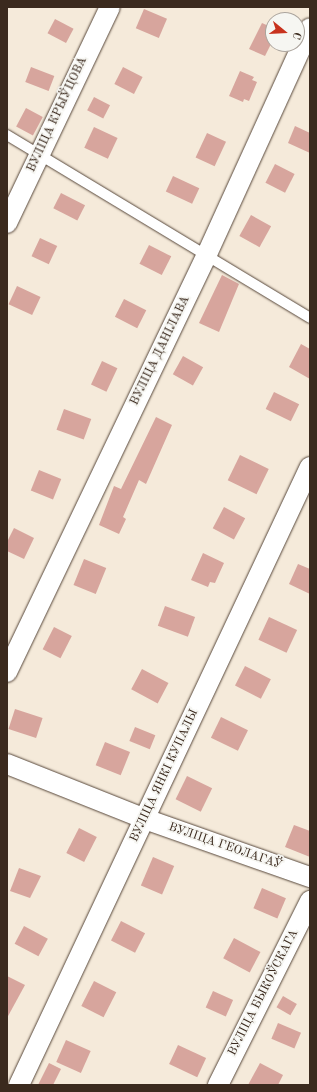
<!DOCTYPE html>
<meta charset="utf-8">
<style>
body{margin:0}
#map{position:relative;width:317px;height:1092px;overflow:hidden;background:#f5eada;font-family:"Old Standard TT",serif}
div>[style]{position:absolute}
.building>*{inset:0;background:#d7a59d;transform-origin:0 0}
.roads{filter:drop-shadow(0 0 1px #57473a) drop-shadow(0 0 1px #57473a)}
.lane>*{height:10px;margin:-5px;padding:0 5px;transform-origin:5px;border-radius:5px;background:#fff}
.street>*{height:20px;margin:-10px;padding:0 10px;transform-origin:10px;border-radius:10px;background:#fff}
span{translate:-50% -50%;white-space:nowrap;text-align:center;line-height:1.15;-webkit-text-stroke:3.5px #f6f6f2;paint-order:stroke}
.street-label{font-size:12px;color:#3b2a1e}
.frame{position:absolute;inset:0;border:8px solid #3b2a1e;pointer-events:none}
.north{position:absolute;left:265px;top:12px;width:40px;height:40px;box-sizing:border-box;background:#f6f6f2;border:1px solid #aba49d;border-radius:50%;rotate:108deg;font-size:11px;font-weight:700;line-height:16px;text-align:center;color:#3b2a1e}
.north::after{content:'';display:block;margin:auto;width:14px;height:18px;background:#c8321e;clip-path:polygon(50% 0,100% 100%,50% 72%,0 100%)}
</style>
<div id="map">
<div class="building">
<i style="left:144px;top:9px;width:25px;height:21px;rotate:23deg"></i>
<i style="left:55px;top:19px;width:21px;height:16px;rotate:28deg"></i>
<i style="clip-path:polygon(262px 23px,273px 28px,273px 40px,265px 56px,249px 49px)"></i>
<i style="left:31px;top:67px;width:25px;height:16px;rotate:21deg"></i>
<i style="left:123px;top:67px;width:22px;height:19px;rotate:27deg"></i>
<i style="clip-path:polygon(240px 71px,254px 77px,252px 80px,257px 82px,249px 101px,244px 99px,243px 102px,229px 96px)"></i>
<i style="left:94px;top:97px;width:18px;height:15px;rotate:27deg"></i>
<i style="left:26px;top:108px;width:19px;height:21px;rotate:28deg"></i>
<i style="clip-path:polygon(295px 126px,310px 133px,310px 153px,288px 143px)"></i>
<i style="left:94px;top:127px;width:26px;height:23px;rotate:25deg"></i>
<i style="left:207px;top:133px;width:21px;height:27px;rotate:25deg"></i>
<i style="left:275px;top:164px;width:22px;height:21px;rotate:27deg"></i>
<i style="left:173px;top:176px;width:29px;height:17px;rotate:25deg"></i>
<i style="left:61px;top:193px;width:27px;height:17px;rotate:27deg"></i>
<i style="left:251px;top:215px;width:23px;height:24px;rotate:29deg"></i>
<i style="left:40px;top:238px;width:19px;height:20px;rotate:25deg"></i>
<i style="left:149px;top:245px;width:25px;height:21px;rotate:27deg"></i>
<i style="clip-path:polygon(222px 275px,239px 284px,219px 332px,199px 323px)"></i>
<i style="left:17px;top:286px;width:26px;height:20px;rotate:25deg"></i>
<i style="left:124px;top:299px;width:25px;height:20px;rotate:27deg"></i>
<i style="clip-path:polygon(301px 344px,310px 349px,310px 379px,289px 367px)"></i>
<i style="left:183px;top:356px;width:23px;height:21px;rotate:29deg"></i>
<i style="left:102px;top:361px;width:17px;height:26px;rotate:25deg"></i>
<i style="left:274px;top:392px;width:28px;height:19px;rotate:26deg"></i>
<i style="left:64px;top:409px;width:29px;height:22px;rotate:20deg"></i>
<i style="clip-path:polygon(156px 417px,172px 425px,146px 484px,139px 480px,123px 517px,126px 519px,119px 534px,99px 525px,114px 486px,121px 489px)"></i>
<i style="left:240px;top:455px;width:32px;height:28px;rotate:26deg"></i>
<i style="left:39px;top:470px;width:24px;height:22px;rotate:22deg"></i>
<i style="left:224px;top:507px;width:24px;height:24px;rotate:28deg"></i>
<i style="clip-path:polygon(14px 528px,34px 538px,24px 559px,7px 551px,7px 542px)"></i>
<i style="clip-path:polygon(203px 553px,224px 563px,215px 583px,210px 582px,208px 587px,191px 580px)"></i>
<i style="left:84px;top:559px;width:24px;height:28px;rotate:22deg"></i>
<i style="clip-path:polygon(298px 564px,310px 569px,310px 594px,289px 584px)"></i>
<i style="left:165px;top:606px;width:32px;height:21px;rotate:20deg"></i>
<i style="left:269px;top:617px;width:31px;height:25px;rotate:25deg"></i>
<i style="left:54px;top:627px;width:20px;height:25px;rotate:27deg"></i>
<i style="left:245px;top:666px;width:29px;height:22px;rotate:27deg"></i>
<i style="left:142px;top:669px;width:30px;height:23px;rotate:28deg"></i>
<i style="left:15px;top:709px;width:29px;height:21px;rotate:18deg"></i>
<i style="left:221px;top:717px;width:30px;height:23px;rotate:26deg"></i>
<i style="left:135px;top:727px;width:22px;height:15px;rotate:22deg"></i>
<i style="left:105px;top:742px;width:27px;height:25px;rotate:22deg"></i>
<i style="left:187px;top:776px;width:28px;height:26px;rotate:26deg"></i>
<i style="clip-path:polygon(294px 825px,310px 831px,310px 857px,285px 847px)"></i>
<i style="left:79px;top:828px;width:20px;height:28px;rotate:27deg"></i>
<i style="left:153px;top:857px;width:23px;height:31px;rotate:23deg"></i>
<i style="clip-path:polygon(19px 868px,41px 876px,30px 898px,10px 891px)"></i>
<i style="left:262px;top:888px;width:26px;height:22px;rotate:23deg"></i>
<i style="left:121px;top:921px;width:27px;height:22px;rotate:27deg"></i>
<i style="left:24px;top:926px;width:27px;height:20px;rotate:28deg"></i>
<i style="left:234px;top:938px;width:30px;height:23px;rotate:28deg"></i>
<i style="clip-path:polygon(7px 976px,25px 985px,7px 1018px)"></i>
<i style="left:94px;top:981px;width:25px;height:28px;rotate:27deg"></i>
<i style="left:213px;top:991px;width:22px;height:18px;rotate:24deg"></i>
<i style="left:283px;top:996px;width:16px;height:13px;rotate:30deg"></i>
<i style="left:278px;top:1023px;width:25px;height:17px;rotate:23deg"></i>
<i style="left:66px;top:1040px;width:27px;height:24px;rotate:24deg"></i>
<i style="left:178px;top:1045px;width:31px;height:21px;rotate:25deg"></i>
<i style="clip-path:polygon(49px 1063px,61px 1069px,53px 1085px,38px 1085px)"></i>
<i style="clip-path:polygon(260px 1063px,283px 1075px,278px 1085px,248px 1085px)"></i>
</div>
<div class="roads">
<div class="lane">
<i style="left:7px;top:135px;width:354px;rotate:31.1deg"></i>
</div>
<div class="street">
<i style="left:7px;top:223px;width:239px;rotate:-64.5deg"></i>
<i style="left:7px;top:672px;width:463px;rotate:-64.4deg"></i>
<i style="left:207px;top:254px;width:248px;rotate:-65.5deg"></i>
<i style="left:7px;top:764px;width:149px;rotate:21.7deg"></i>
<i style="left:145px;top:819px;width:175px;rotate:19.4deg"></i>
<i style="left:19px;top:1085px;width:683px;rotate:-64.79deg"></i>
<i style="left:218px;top:1085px;width:206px;rotate:-63.4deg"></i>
</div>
</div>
<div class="street-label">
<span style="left:58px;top:115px;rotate:-65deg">ВУЛІЦА КРЫЎЦОВА</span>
<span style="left:161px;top:351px;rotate:-64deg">ВУЛІЦА ДАНІЛАВА</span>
<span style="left:165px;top:776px;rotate:-65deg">ВУЛІЦА ЯНКІ КУПАЛЫ</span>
<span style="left:225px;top:847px;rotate:19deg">ВУЛІЦА ГЕОЛАГАЎ</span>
<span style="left:264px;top:993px;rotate:-63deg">ВУЛІЦА БЫКОЎСКАГА</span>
</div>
<div class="frame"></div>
<div class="north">С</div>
</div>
